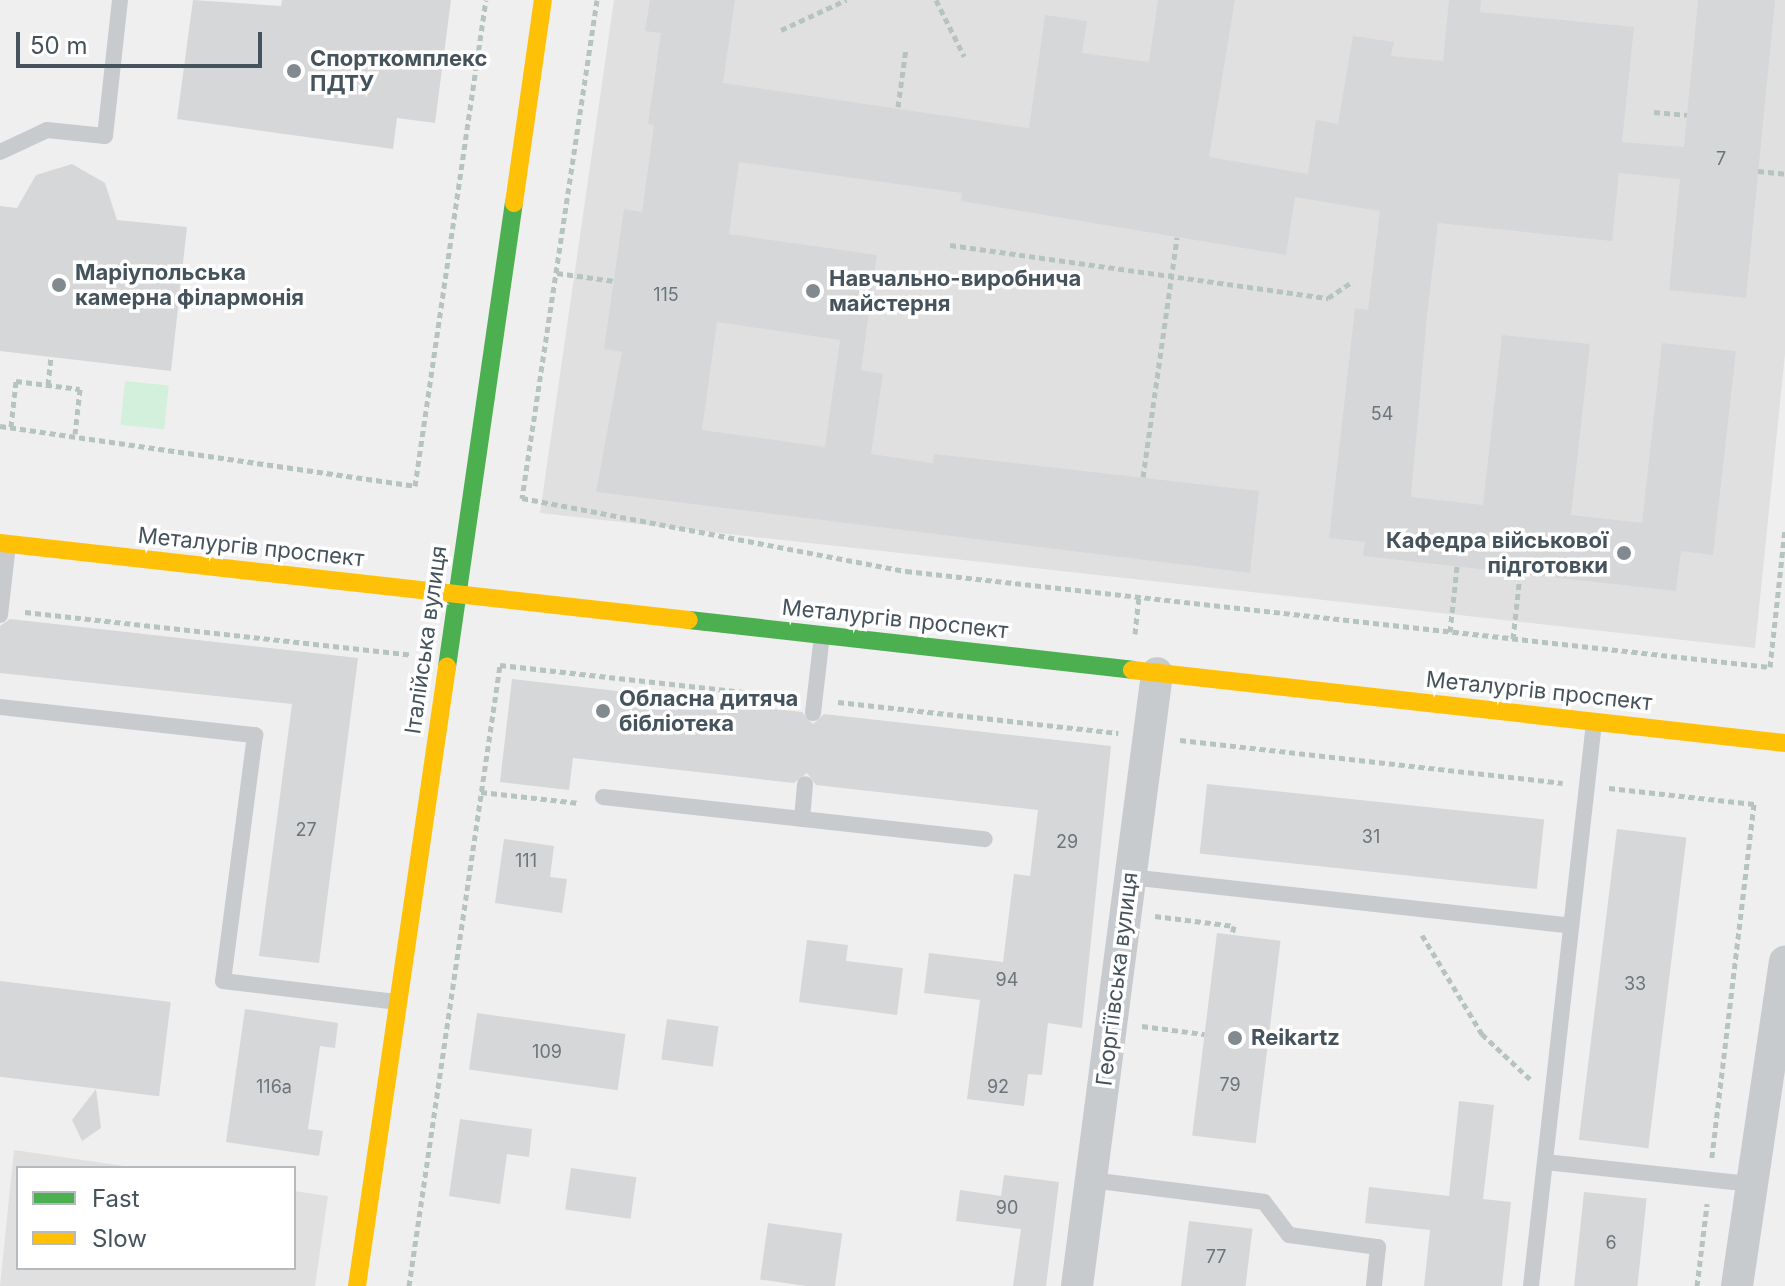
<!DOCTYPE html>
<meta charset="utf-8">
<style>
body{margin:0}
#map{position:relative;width:1785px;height:1286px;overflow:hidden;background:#f0efef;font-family:Inter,sans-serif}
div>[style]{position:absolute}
.education>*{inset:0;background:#e1e0e1}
.green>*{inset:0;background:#d2f0db;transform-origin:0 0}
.building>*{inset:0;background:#d6d7d8;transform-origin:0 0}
.path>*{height:5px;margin-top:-2.5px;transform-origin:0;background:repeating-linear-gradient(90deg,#b6c4bf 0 6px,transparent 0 10px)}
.lane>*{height:16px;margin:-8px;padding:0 8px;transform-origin:8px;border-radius:8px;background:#c8cbce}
.street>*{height:32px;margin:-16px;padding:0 16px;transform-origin:16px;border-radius:16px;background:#c8cbce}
.fast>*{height:18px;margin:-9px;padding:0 9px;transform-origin:9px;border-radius:9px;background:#4caf50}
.slow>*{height:18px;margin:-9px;padding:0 9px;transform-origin:9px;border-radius:9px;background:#ffc107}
.dots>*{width:22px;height:22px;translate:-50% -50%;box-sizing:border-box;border:4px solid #fff;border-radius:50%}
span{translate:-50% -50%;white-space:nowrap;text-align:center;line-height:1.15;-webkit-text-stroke:7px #fff;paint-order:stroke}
.number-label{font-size:18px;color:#6b757c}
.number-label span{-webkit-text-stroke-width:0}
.poi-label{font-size:22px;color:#45535c;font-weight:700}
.left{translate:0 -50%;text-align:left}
.right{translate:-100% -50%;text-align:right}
.street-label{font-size:22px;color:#45535c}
.legend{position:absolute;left:16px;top:1166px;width:280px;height:104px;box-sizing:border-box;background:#fff;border:2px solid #b5babe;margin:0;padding:10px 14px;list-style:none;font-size:24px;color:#45535c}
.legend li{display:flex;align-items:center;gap:16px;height:40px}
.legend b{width:40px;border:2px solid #b5babe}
.scale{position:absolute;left:16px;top:32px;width:246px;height:36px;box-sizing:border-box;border:4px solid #45535c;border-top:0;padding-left:10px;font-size:24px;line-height:28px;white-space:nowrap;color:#45535c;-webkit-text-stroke:6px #fff;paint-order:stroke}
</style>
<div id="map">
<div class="education">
<i style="clip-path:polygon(614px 0,1785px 0,1785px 354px,1755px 648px,540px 513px)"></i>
<i style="clip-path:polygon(14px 1150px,138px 1168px,18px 1168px,18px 1268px,294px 1268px,294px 1191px,328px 1196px,315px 1286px,0 1286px)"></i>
</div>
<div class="green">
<i style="left:125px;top:381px;width:44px;height:44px;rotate:6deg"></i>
</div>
<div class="building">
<i style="clip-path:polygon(193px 0,281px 6px,282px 0,451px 0,435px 123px,397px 118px,393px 149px,177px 119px)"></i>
<i style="clip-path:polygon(evenodd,650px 0,735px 0,723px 83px,1029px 128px,1045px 15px,1087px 21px,1082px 53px,1149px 62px,1158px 0,1235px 0,1209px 157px,1308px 174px,1316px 120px,1338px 124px,1353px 36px,1394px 42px,1391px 56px,1443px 61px,1449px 0,1481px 0,1480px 12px,1634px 27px,1622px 142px,1684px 147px,1698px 0,1775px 0,1746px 298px,1669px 290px,1680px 179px,1619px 173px,1612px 241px,1438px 223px,1427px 316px,1411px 497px,1483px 505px,1502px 335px,1590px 344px,1571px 515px,1642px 523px,1662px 343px,1736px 351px,1713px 555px,1681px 551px,1676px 591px,1363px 556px,1365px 542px,1329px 538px,1355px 308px,1368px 310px,1380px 211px,1295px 197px,1286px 255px,961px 201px,962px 193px,739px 162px,729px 234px,877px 255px,861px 370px,883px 374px,871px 454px,933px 463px,934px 454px,1259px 491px,1250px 573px,596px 492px,622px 352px,604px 349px,624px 209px,642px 212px,654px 125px,648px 124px,661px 33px,645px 31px,650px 0,717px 322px,840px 340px,825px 447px,702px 430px,717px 322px)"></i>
<i style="clip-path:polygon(72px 164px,105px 183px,117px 220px,187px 227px,171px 371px,0 351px,0 206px,17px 208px,36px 175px)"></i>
<i style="clip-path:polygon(10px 619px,358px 658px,319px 963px,259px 956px,292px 704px,0 673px,0 626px)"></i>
<i style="clip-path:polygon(512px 679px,802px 712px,813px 724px,824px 714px,1111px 746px,1082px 1028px,1048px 1023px,1042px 1075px,1028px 1074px,1024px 1106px,967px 1099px,980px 1000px,924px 993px,929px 953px,1003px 962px,1014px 874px,1030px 876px,1038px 810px,816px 785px,807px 773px,794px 783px,573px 758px,569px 790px,500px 782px)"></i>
<i style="left:1207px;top:784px;width:339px;height:70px;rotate:6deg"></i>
<i style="left:1617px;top:829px;width:70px;height:313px;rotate:7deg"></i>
<i style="clip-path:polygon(504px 839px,554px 846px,550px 877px,567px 879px,562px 913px,495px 903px)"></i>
<i style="left:1217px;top:933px;width:64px;height:204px;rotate:7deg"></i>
<i style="clip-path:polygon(807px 940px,848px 945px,846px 961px,903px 968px,897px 1015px,799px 1002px)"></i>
<i style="left:0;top:981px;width:172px;height:95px;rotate:7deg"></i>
<i style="clip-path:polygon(245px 1009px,338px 1023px,335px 1048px,320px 1046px,308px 1129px,323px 1131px,319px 1156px,226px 1142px)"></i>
<i style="left:477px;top:1013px;width:150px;height:57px;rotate:8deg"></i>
<i style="left:667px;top:1019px;width:52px;height:41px;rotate:8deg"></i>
<i style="clip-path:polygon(96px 1089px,101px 1128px,82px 1141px,72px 1120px)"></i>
<i style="clip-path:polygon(1459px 1101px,1494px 1105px,1483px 1199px,1511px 1202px,1502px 1286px,1424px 1286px,1430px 1230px,1365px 1223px,1369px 1187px,1449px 1196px)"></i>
<i style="clip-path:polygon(460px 1119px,532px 1129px,529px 1157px,507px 1154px,500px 1204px,449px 1196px)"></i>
<i style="left:571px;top:1168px;width:66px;height:42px;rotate:8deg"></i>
<i style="clip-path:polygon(1004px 1175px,1059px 1182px,1046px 1286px,1013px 1286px,1021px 1229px,956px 1221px,960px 1190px,1001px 1196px)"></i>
<i style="left:1584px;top:1192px;width:63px;height:95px;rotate:6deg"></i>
<i style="left:1189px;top:1221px;width:64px;height:66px;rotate:7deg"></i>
<i style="left:768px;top:1223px;width:75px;height:57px;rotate:8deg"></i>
</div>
<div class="path">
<i style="left:597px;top:0;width:504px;rotate:98.56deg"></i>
<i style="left:522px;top:498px;width:391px;rotate:10.8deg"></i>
<i style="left:906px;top:571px;width:869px;rotate:6.34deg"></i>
<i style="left:1770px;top:667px;width:139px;rotate:-83.8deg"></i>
<i style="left:936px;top:0;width:63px;rotate:63.4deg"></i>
<i style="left:781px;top:30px;width:72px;rotate:-24.8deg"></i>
<i style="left:898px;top:107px;width:60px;rotate:-82.3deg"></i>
<i style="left:1654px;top:112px;width:33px;rotate:5deg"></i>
<i style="left:1758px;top:171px;width:27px;rotate:6deg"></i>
<i style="left:950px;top:245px;width:382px;rotate:8deg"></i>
<i style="left:1328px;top:298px;width:30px;rotate:-34deg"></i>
<i style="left:557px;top:273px;width:58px;rotate:8deg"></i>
<i style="left:48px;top:385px;width:28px;rotate:-84deg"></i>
<i style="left:0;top:426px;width:419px;rotate:8.2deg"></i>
<i style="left:415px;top:486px;width:491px;rotate:-81.7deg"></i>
<i style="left:11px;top:427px;width:46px;rotate:-83.8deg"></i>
<i style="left:16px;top:381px;width:64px;rotate:7.1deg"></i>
<i style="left:80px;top:389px;width:45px;rotate:96.3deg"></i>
<i style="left:1143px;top:477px;width:242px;rotate:-81.9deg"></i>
<i style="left:25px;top:612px;width:389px;rotate:6.3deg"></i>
<i style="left:1450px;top:632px;width:66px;rotate:-83.9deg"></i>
<i style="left:1135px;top:634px;width:37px;rotate:-84deg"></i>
<i style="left:1513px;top:639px;width:64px;rotate:-83.8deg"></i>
<i style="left:838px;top:702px;width:282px;rotate:6.3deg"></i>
<i style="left:1180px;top:740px;width:385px;rotate:6.4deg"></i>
<i style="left:1609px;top:788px;width:146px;rotate:6.3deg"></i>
<i style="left:1754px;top:804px;width:356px;rotate:96.8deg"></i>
<i style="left:481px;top:792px;width:99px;rotate:6.4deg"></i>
<i style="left:1155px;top:916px;width:80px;rotate:7.2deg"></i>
<i style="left:1234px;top:926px;width:9px;rotate:103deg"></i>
<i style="left:1422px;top:935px;width:116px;rotate:58.8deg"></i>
<i style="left:1482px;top:1034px;width:66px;rotate:43.2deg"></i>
<i style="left:1142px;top:1026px;width:63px;rotate:7.4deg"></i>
<i style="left:409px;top:1286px;width:628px;rotate:-81.66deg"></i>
<i style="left:500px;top:665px;width:294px;rotate:6.3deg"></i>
<i style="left:1697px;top:1286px;width:83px;rotate:-83deg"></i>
</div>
<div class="lane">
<i style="left:0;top:152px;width:52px;rotate:-25.1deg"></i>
<i style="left:47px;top:130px;width:58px;rotate:5.9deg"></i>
<i style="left:105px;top:136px;width:137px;rotate:-83.7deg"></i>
<i style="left:0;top:615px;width:70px;rotate:-83.5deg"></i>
<i style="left:0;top:707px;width:257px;rotate:6.3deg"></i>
<i style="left:255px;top:735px;width:248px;rotate:97.4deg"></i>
<i style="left:223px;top:981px;width:174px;rotate:6.9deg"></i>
<i style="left:813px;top:713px;width:79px;rotate:-83.4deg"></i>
<i style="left:603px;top:797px;width:384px;rotate:6.3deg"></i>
<i style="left:802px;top:819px;width:35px;rotate:-85deg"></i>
<i style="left:1130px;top:877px;width:444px;rotate:6.3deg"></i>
<i style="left:1545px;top:1162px;width:208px;rotate:6.1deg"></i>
<i style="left:1091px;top:1180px;width:174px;rotate:7.2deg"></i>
<i style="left:1264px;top:1202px;width:41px;rotate:52.9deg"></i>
<i style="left:1289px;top:1235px;width:90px;rotate:7.7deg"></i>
<i style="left:1378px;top:1247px;width:39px;rotate:96deg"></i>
<i style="left:1531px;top:1286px;width:567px;rotate:-83.62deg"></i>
</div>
<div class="street">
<i style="left:1077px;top:1286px;width:618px;rotate:-82.56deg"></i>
<i style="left:1737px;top:1286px;width:328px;rotate:-81.6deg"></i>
</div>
<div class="fast">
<i style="left:689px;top:620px;width:446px;rotate:6.4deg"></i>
<i style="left:447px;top:667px;width:469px;rotate:-81.8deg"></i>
</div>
<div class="slow">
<i style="left:514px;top:203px;width:205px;rotate:-81.9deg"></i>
<i style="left:0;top:543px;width:693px;rotate:6.38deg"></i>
<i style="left:1132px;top:670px;width:657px;rotate:6.38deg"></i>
<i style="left:357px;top:1286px;width:626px;rotate:-81.73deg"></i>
</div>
<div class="dots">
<i style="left:294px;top:71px;background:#818a8f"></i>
<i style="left:59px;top:285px;background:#818a8f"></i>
<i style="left:813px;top:291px;background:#818a8f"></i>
<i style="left:1624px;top:553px;background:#818a8f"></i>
<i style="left:603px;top:711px;background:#818a8f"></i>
<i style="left:1235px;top:1038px;background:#818a8f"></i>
</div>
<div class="number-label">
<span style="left:1721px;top:159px">7</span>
<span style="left:666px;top:295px">115</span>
<span style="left:1382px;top:414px">54</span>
<span style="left:306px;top:830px">27</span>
<span style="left:1371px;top:837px">31</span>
<span style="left:1067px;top:842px">29</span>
<span style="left:526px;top:861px">111</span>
<span style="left:1007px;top:980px">94</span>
<span style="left:1635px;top:984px">33</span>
<span style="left:547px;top:1052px">109</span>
<span style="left:1230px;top:1085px">79</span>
<span style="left:274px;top:1087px">116а</span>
<span style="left:998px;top:1087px">92</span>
<span style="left:1007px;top:1208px">90</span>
<span style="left:1611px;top:1243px">6</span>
<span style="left:1216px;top:1257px">77</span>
</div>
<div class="poi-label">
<span class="left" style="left:310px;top:71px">Спорткомплекс<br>ПДТУ</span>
<span class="left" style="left:75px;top:285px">Маріупольська<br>камерна філармонія</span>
<span class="left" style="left:829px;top:291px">Навчально-виробнича<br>майстерня</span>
<span class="right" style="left:1608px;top:553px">Кафедра військової<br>підготовки</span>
<span class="left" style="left:619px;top:711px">Обласна дитяча<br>бібліотека</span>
<span class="left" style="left:1251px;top:1038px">Reikartz</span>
</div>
<div class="street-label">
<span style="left:251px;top:547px;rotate:6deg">Металургів проспект</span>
<span style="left:895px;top:619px;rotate:6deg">Металургів проспект</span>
<span style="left:426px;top:640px;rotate:-82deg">Італійська вулиця</span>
<span style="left:1539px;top:691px;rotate:6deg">Металургів проспект</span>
<span style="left:1117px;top:979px;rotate:-83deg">Георгіївська вулиця</span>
</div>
<ul class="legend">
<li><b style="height:10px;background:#4caf50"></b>Fast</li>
<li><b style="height:10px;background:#ffc107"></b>Slow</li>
</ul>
<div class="scale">50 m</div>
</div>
